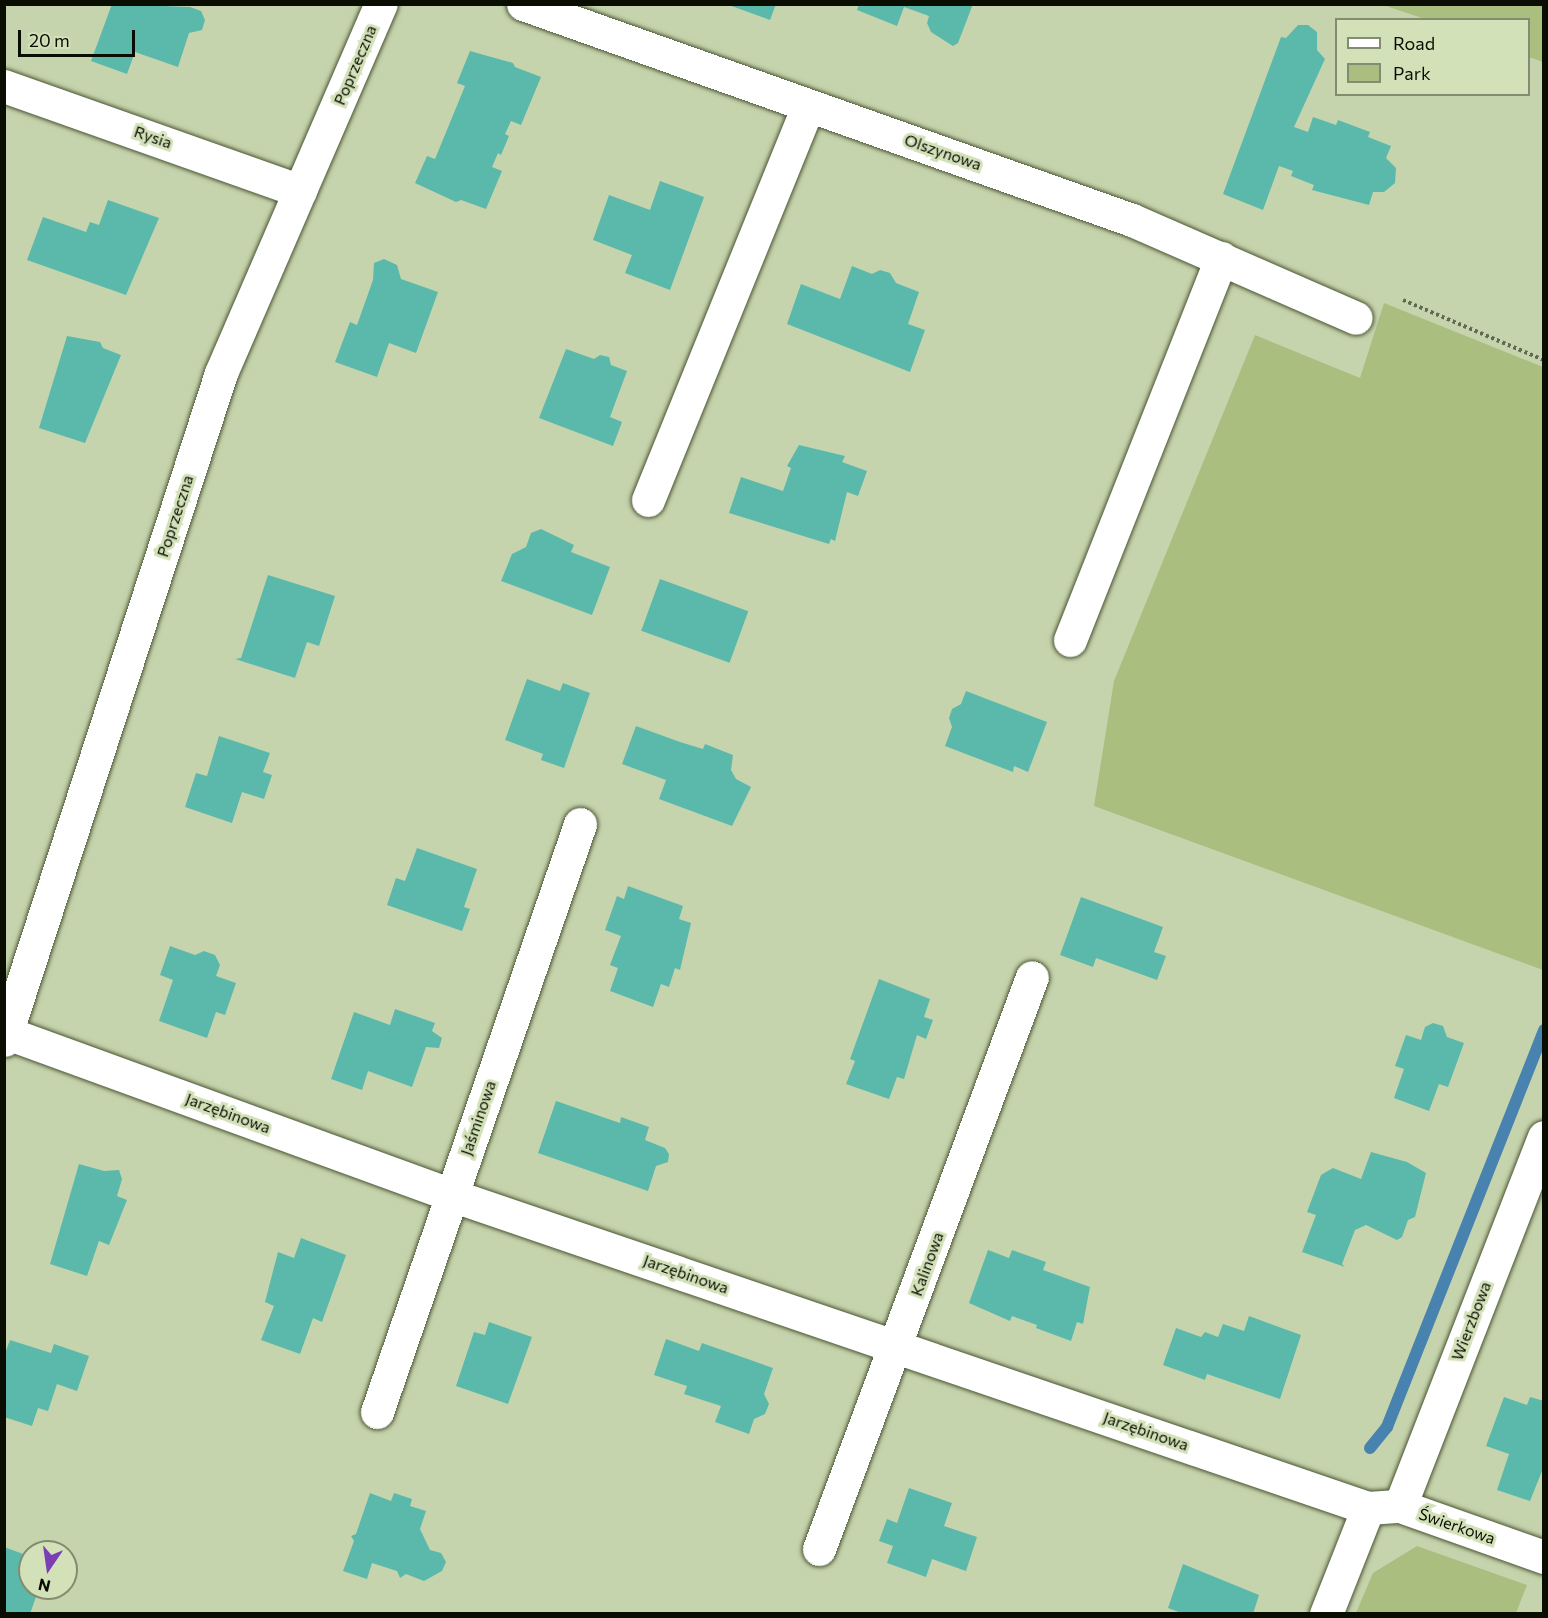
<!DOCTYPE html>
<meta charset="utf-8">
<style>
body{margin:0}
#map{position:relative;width:1548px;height:1618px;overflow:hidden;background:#c6d4ad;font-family:Commissioner,sans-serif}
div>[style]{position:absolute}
.green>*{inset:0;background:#a9be7f}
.stream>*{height:12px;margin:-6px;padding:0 6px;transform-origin:6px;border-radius:6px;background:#4883af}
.building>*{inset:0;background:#5ab9ab;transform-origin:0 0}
.path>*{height:4px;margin-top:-2px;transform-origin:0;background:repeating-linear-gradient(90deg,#606951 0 3px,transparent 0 6px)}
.roads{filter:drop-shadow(0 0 2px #4a5533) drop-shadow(0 0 2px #4a5533)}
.street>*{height:33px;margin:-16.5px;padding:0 16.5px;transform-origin:16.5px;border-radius:16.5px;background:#fff}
span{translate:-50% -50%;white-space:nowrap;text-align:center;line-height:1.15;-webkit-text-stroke:6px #d3e1b9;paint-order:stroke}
.street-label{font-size:16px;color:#090d02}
.frame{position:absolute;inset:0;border:6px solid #090d02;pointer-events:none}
.legend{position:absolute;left:1335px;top:18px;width:195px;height:78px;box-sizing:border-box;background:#d3e1b9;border:2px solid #828c70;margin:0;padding:8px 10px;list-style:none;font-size:18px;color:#090d02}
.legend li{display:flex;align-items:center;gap:12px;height:30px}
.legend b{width:30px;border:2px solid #828c70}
.north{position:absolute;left:18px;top:1540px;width:60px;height:60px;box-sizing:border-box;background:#d3e1b9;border:2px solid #828c70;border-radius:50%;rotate:193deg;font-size:16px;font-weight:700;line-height:24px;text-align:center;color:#090d02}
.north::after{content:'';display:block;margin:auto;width:21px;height:27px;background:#7a3fb5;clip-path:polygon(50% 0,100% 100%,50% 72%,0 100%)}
.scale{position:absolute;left:18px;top:30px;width:117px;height:27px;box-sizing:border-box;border:3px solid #090d02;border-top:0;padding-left:8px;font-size:18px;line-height:21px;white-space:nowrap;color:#090d02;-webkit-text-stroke:4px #d3e1b9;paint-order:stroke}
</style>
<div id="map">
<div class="green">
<i style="clip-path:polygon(1383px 5px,1543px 5px,1543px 62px,1529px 57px,1528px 20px,1425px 19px)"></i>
<i style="clip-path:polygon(1384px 303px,1543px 367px,1543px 970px,1094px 806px,1114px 681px,1255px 335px,1360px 378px)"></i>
<i style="clip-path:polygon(1417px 1546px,1527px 1585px,1516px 1613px,1356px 1613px,1373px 1573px)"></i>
</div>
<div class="stream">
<i style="left:1370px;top:1448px;width:27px;rotate:-51deg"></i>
<i style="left:1387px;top:1427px;width:427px;rotate:-68.4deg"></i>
</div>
<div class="building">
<i style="clip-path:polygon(112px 4px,190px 7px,201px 11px,205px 20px,202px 30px,189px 33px,178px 67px,135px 52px,127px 74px,91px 61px)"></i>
<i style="clip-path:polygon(726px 4px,776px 4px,770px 20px)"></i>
<i style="clip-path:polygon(859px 4px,973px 4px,958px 43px,953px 46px,931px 32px,927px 23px,929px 16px,904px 7px,897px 26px,857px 10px)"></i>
<i style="clip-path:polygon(1298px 25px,1308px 25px,1317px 32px,1317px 50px,1325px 59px,1294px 127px,1308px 132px,1313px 117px,1336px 125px,1338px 120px,1370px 132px,1368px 137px,1391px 146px,1386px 158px,1396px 168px,1395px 183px,1384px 192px,1373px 192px,1369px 205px,1312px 190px,1314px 185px,1291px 176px,1293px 171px,1279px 166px,1263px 210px,1223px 194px,1281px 37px,1286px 38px)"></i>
<i style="clip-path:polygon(470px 51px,513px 63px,515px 67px,541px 77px,521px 125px,511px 121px,505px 134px,509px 136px,501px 155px,498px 153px,492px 167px,502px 171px,486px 209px,461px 200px,456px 202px,415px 183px,427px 156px,435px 159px,465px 86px,457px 83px)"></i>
<i style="clip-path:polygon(660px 181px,704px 197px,670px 290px,625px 273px,632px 255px,593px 240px,609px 195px,650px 210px)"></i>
<i style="clip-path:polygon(108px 200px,159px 218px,126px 295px,27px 260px,43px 217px,86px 232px,90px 222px,99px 225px)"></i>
<i style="clip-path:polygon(384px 259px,397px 265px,401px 279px,438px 292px,416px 353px,389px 343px,377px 377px,335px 362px,350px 322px,357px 325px,373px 280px,374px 263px)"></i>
<i style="clip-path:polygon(852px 266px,872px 274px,880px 270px,890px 273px,896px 283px,919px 292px,908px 324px,925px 330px,910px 372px,787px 324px,801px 284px,840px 299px)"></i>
<i style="clip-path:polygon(67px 336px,100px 342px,103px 348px,121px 355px,85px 443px,39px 428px)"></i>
<i style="clip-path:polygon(566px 349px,594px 359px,600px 355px,609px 357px,611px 365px,627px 371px,610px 417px,622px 422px,613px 446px,539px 418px)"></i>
<i style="clip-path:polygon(799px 445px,845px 456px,842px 462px,867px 471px,858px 496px,847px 492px,835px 541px,831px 539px,829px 544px,729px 513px,741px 477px,783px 491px,791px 468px,787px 466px)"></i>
<i style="clip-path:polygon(541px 529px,574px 545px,571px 552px,610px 567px,592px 615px,501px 581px,512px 554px,526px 547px,531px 533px)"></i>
<i style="clip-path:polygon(268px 575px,335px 596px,319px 646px,307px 642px,295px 678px,235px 659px,241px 658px)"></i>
<i style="left:660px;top:579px;width:94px;height:55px;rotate:20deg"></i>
<i style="clip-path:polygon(527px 679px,560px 691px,563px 683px,590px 693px,564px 768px,541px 760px,543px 754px,505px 740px)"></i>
<i style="clip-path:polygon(966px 691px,1047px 722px,1028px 772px,1014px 766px,1013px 772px,945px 746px,952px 727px,949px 718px,952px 709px,961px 704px)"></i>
<i style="clip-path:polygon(636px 726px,680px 742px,703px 749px,705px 744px,733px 755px,731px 770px,736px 779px,751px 787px,732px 826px,659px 799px,666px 780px,622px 764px)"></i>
<i style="clip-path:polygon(219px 736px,270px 753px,263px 772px,272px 775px,264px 799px,242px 792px,232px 823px,185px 807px,196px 773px,207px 776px)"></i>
<i style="clip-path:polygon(417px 848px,477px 869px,464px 907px,470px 909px,462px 931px,387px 905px,396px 878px,405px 881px)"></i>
<i style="clip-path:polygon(628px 886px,683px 906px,679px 919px,691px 923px,680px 970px,675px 968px,669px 987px,661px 984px,653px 1007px,610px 991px,618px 968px,610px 965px,621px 936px,605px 930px,617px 896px,624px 899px)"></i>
<i style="clip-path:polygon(1081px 897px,1163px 927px,1154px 952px,1166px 956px,1157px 980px,1096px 958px,1093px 967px,1060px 955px)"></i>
<i style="clip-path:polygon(170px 946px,195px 955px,204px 951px,215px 955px,220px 965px,216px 976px,236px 983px,225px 1015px,216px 1012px,207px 1038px,159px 1021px,173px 980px,160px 975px)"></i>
<i style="clip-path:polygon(879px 979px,930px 999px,924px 1017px,933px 1020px,926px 1039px,917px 1035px,904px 1079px,897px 1077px,889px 1099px,846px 1084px,855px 1061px,850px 1059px)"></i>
<i style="clip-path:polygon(395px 1009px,435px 1023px,432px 1031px,442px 1038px,439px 1048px,426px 1047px,412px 1087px,368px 1071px,362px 1090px,331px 1079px,354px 1012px,390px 1025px)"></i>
<i style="clip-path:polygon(1433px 1023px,1443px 1026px,1447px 1037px,1464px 1043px,1448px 1087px,1439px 1084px,1429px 1111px,1394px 1098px,1404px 1069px,1395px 1066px,1406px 1035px,1421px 1040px,1425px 1027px)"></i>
<i style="clip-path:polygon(556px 1101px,620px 1123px,621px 1117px,649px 1127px,645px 1140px,665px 1148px,669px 1154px,668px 1162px,656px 1166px,648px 1191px,538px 1153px)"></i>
<i style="clip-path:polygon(1371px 1152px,1407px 1162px,1426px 1173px,1415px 1217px,1408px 1220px,1402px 1237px,1397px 1240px,1366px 1225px,1355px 1230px,1342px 1264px,1345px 1267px,1302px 1252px,1316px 1215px,1307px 1212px,1321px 1175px,1333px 1168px,1361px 1179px)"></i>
<i style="clip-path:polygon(79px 1164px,104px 1171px,119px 1170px,122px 1179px,117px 1196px,127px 1200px,109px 1245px,99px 1241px,87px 1276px,50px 1264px)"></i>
<i style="clip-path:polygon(301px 1238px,346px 1255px,322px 1322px,313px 1318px,300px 1354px,261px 1340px,274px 1306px,265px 1302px,278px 1252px,294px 1258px)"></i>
<i style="clip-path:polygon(988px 1250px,1009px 1258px,1012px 1250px,1046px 1262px,1043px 1270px,1090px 1287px,1083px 1324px,1077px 1322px,1071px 1341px,1036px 1328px,1037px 1325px,1012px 1316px,1010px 1321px,969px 1303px)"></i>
<i style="clip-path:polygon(1249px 1316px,1301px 1335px,1280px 1399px,1207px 1374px,1205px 1380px,1163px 1365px,1176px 1328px,1201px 1337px,1205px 1332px,1218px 1337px,1223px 1324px,1244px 1331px)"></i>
<i style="clip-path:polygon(489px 1322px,532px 1337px,508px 1404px,456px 1386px,474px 1332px,485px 1335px)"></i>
<i style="clip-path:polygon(666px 1339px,699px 1351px,702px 1343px,773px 1368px,764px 1394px,769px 1404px,765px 1414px,754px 1419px,749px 1434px,715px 1422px,721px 1406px,684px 1394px,687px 1386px,654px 1375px)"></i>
<i style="clip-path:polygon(10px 1340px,51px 1353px,54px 1344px,89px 1356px,77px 1391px,57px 1384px,48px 1411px,38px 1408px,32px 1426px,4px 1417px,4px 1356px)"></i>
<i style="clip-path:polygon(1504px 1397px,1527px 1405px,1530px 1397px,1544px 1401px,1544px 1466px,1530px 1501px,1497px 1490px,1509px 1454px,1486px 1446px)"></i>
<i style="clip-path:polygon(909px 1488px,952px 1503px,944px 1526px,977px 1537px,966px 1571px,932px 1559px,926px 1577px,887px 1563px,893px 1546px,879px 1541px,887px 1519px,897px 1523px)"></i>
<i style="clip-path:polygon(370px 1493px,391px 1501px,394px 1493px,412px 1499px,410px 1506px,426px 1511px,420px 1529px,430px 1550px,441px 1553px,446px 1562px,442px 1571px,424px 1581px,406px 1574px,400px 1578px,397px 1571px,372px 1563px,367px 1579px,343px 1571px,354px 1541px,351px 1536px,356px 1534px)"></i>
<i style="clip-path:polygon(4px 1547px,26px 1555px,19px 1574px,30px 1578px,30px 1588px,39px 1588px,30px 1614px,4px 1614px)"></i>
<i style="clip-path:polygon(1183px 1564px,1259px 1595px,1253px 1614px,1184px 1614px,1168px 1608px)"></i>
</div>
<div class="path">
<i style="left:1403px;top:300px;width:153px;rotate:23.1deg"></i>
</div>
<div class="roads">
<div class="street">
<i style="left:523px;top:4px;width:646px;rotate:19.53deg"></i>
<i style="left:1132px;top:220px;width:244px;rotate:23.6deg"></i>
<i style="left:4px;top:86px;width:314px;rotate:19.5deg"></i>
<i style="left:648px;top:500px;width:425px;rotate:-67.9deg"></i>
<i style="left:1070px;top:640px;width:411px;rotate:-68.4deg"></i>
<i style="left:4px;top:1032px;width:476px;rotate:20deg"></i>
<i style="left:451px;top:1195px;width:969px;rotate:18.85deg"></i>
<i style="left:1368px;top:1508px;width:32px;rotate:-4deg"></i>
<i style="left:1400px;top:1506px;width:153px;rotate:19.5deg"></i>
<i style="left:4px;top:1040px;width:701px;rotate:-71.98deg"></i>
<i style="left:221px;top:373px;width:402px;rotate:-66.6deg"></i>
<i style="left:377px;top:1412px;width:622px;rotate:-70.95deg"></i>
<i style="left:1400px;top:1506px;width:396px;rotate:-68.7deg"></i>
<i style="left:819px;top:1549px;width:610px;rotate:-69.58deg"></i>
<i style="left:1326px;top:1614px;width:114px;rotate:-68.4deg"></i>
</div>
</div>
<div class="street-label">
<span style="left:355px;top:65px;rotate:-67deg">Poprzeczna</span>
<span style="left:153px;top:137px;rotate:19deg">Rysia</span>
<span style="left:943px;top:152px;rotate:19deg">Olszynowa</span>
<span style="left:175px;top:516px;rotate:-72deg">Poprzeczna</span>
<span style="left:228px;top:1113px;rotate:20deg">Jarzębinowa</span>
<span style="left:478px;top:1118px;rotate:-71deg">Jaśminowa</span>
<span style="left:927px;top:1264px;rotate:-70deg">Kalinowa</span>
<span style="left:686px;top:1274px;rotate:19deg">Jarzębinowa</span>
<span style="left:1471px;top:1321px;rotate:-69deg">Wierzbowa</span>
<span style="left:1146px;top:1431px;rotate:19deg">Jarzębinowa</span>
<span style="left:1457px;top:1526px;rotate:19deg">Świerkowa</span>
</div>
<div class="frame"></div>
<ul class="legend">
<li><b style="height:8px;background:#fff"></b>Road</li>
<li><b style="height:16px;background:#a9be7f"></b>Park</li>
</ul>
<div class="north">N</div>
<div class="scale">20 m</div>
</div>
